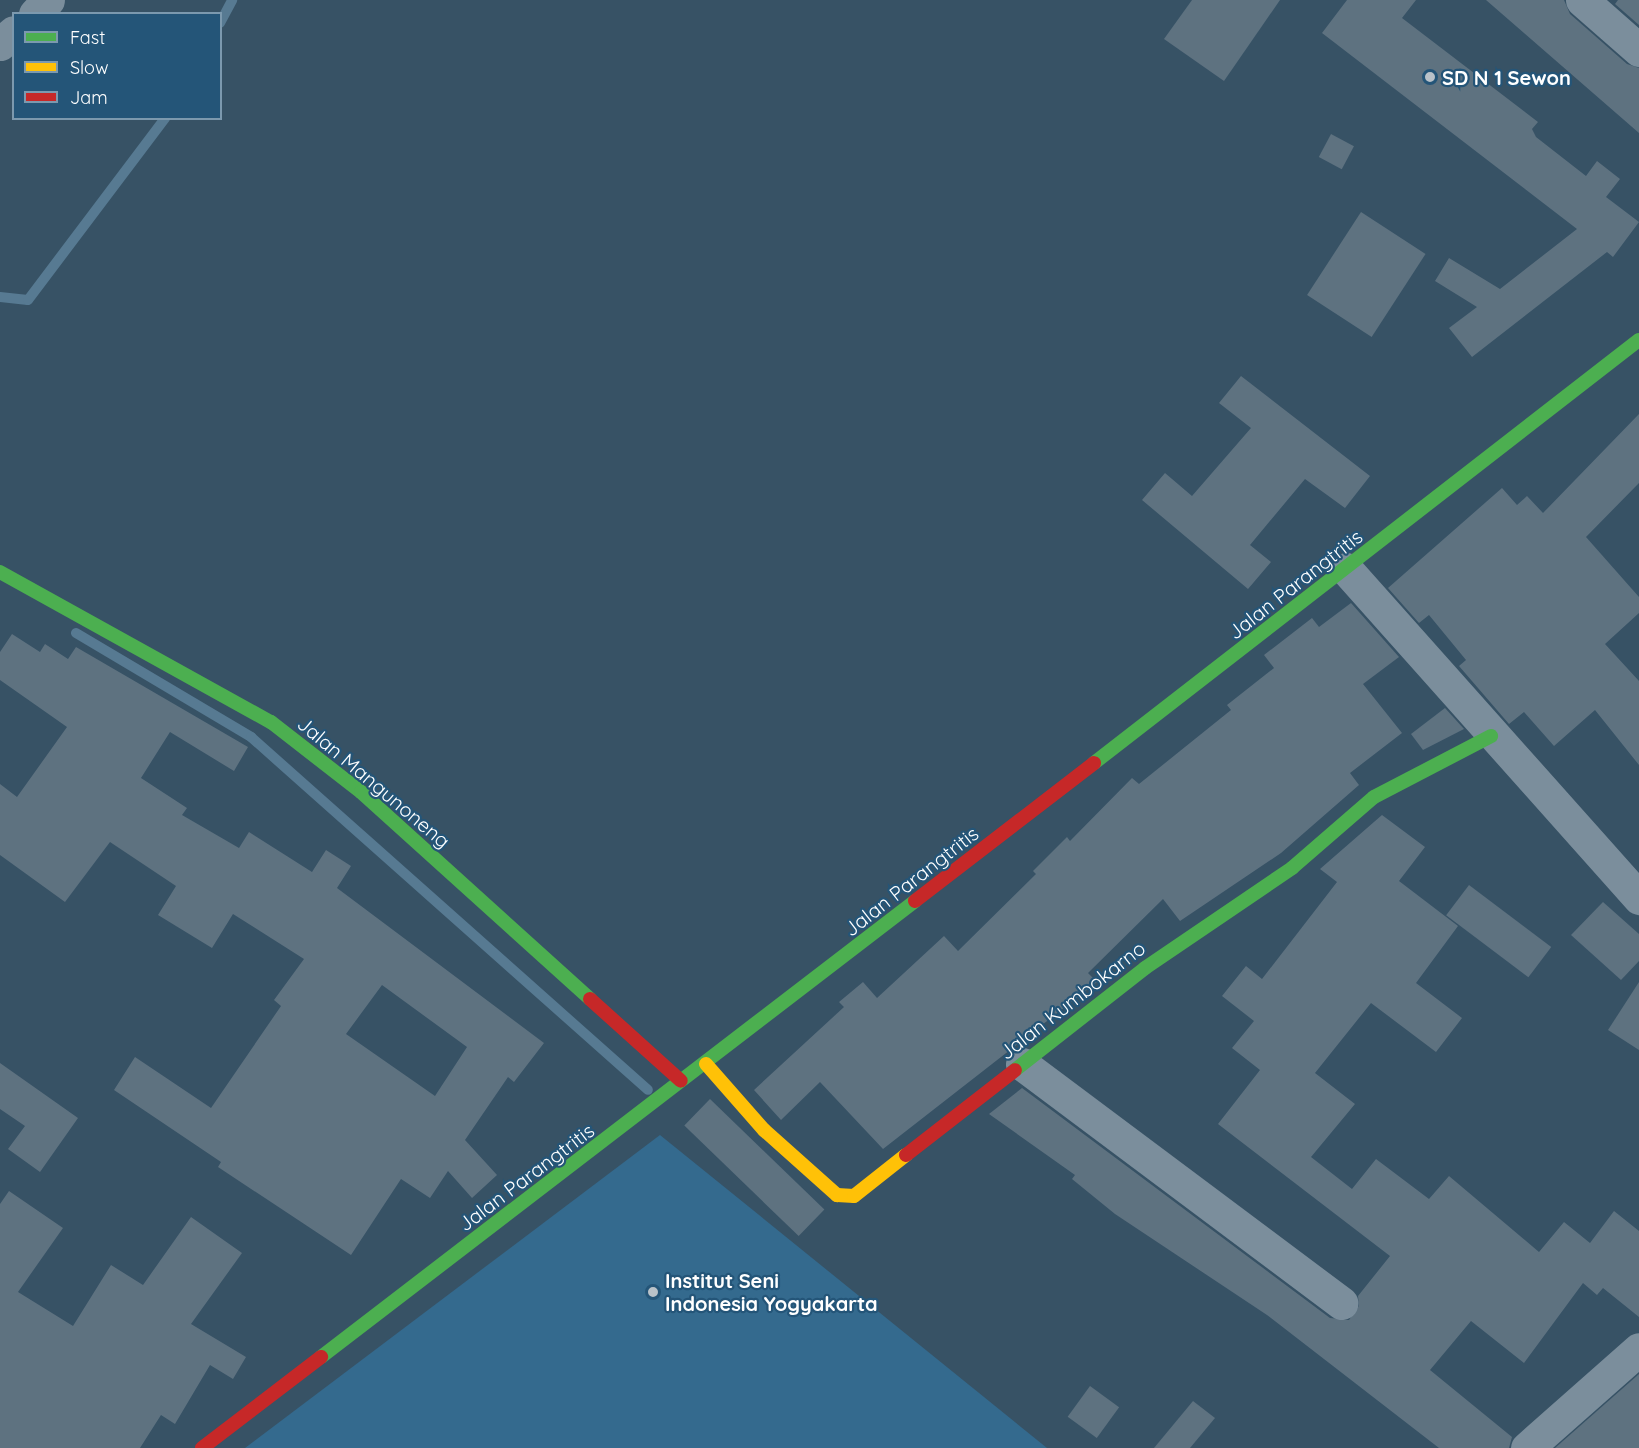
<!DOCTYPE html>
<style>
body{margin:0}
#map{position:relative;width:1639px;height:1448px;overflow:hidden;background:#375265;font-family:Quicksand,sans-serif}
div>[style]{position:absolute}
.green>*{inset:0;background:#346a8e}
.stream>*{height:10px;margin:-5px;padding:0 5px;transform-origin:5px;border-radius:5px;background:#577a92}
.building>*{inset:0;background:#5e7280;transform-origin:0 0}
.street>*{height:33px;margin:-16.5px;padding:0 16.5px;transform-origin:16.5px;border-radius:16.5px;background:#7b8e9c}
.fast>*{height:14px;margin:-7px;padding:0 7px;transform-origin:7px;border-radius:7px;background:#4caf50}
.slow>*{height:14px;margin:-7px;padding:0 7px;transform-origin:7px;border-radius:7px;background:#ffc107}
.jam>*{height:14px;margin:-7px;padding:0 7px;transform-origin:7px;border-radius:7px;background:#c62828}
.dots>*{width:16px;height:16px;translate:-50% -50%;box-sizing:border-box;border:3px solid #245578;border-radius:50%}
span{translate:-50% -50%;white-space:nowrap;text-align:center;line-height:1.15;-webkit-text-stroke:4.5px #245578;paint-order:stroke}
.poi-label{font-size:20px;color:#fff;font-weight:700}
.left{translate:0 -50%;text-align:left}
.street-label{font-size:20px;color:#fff}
.legend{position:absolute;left:12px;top:12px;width:210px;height:108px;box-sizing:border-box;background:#245578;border:2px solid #7c99ae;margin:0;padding:8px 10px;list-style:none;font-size:18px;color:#fff}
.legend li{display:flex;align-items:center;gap:12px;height:30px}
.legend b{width:30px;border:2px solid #7c99ae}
</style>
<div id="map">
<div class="green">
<i style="clip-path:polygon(660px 1135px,1047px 1448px,245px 1448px)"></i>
</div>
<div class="stream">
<i style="left:220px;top:23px;width:26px;rotate:-62deg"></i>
<i style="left:0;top:297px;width:28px;rotate:6deg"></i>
<i style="left:28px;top:300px;width:228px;rotate:-53deg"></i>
<i style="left:76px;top:633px;width:204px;rotate:30.7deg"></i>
<i style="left:251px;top:737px;width:531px;rotate:41.64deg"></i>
</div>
<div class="building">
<i style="clip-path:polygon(1192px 0,1280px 0,1224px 81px,1164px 39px)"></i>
<i style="clip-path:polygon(1347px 0,1416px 0,1402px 18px,1538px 122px,1532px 129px,1536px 137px,1586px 176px,1597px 161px,1620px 179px,1606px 197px,1639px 222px,1613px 257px,1607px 252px,1472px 357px,1449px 328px,1477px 307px,1435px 281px,1449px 258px,1500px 289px,1577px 229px,1322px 33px)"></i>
<i style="clip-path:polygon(1486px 0,1564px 0,1570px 14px,1627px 64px,1639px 68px,1639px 133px)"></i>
<i style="clip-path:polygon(1618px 0,1639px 0,1639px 25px,1615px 4px)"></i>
<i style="left:1331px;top:134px;width:26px;height:26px;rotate:28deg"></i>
<i style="left:1361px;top:212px;width:77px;height:99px;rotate:33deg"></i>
<i style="clip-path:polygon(1241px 376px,1370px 476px,1345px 508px,1305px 479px,1250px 545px,1271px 562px,1248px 589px,1142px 500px,1165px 473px,1192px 496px,1251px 428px,1219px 403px)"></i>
<i style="clip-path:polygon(1639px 414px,1639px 483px,1586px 537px,1639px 597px,1639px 613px,1605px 644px,1639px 681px,1639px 765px,1595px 710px,1554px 746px,1524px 712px,1509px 724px,1459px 666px,1466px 660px,1429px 615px,1419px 623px,1388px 588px,1502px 488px,1517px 505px,1527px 496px,1543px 513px)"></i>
<i style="clip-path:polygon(1351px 603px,1399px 657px,1363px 684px,1402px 733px,1350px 773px,1359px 785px,1281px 853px,1180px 921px,1163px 899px,1088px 973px,1097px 982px,883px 1149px,820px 1082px,781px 1120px,754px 1090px,844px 1007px,839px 1002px,863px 982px,877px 998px,944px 936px,958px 951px,1036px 874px,1033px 871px,1067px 837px,1070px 841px,1132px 778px,1139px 784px,1231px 710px,1227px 705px,1274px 668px,1264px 655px,1312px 618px,1319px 627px)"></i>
<i style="clip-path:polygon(evenodd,12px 634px,40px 652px,45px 644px,68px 659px,76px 647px,248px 747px,234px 771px,170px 732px,141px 778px,187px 808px,182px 815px,239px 848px,249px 832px,312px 872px,326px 850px,351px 866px,337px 888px,544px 1043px,514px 1082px,508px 1077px,465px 1140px,497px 1175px,472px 1198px,448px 1171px,430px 1198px,401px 1179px,351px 1255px,218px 1167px,221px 1162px,114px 1090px,135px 1057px,211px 1108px,281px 1006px,274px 1000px,304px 959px,233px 914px,212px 948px,158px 915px,176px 886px,110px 842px,65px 902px,0 855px,0 784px,17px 797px,67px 727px,0 680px,0 652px,12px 634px,382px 985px,467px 1047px,435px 1096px,346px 1034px,382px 985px)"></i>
<i style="clip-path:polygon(1445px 708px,1464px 729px,1423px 750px,1411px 734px)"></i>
<i style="clip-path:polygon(1382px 815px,1425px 847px,1399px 881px,1458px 926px,1416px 983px,1462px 1018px,1436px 1052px,1371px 1003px,1315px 1073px,1355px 1104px,1311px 1157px,1352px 1189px,1376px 1159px,1429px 1199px,1449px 1176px,1539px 1252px,1564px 1222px,1590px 1243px,1614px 1211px,1639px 1231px,1639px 1317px,1603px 1288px,1597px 1295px,1583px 1283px,1524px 1363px,1471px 1321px,1430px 1370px,1512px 1437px,1509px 1448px,1439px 1448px,1267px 1315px,1115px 1214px,1072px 1179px,1075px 1175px,989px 1114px,1022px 1088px,1330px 1318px,1349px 1320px,1359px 1306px,1358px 1296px,1390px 1256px,1218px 1124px,1260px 1070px,1232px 1048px,1254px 1021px,1222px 996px,1246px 966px,1262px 979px,1337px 882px,1320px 869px)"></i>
<i style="left:1469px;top:885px;width:103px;height:38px;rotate:37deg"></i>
<i style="clip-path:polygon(1603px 902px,1639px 934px,1639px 961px,1621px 980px,1571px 935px)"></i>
<i style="clip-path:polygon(1639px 982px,1639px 1050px,1608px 1030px)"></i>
<i style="clip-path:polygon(0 1063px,78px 1118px,40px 1172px,8px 1149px,25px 1126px,0 1109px)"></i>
<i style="left:710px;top:1099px;width:159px;height:37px;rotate:44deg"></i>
<i style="clip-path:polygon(9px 1191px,63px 1228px,18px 1292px,73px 1326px,111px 1265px,143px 1285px,191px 1217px,242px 1253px,191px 1324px,246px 1357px,233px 1379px,210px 1365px,175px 1424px,161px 1415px,140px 1448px,0 1448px,0 1204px)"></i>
<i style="clip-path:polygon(1639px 1374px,1639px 1448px,1555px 1448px)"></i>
<i style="left:1090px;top:1386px;width:36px;height:38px;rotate:36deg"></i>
<i style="clip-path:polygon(1193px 1401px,1215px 1418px,1190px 1448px,1154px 1448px)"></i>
</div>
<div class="street">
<i style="left:1582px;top:0;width:76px;rotate:41.3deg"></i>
<i style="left:35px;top:14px;width:19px;rotate:-47deg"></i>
<i style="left:0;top:44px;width:18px;rotate:-41deg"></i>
<i style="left:1346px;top:569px;width:441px;rotate:48.3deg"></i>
<i style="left:1022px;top:1064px;width:399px;rotate:36.8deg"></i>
<i style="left:1527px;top:1448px;width:149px;rotate:-41.5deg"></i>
</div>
<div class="fast">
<i style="left:0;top:572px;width:310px;rotate:29deg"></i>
<i style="left:271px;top:722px;width:114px;rotate:37.9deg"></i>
<i style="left:361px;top:792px;width:309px;rotate:42.1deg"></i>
<i style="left:1094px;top:763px;width:690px;rotate:-37.82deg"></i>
<i style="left:1015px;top:1070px;width:165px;rotate:-38.1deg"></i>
<i style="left:1145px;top:968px;width:178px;rotate:-34.2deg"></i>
<i style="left:1292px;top:868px;width:108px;rotate:-40.9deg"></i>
<i style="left:1374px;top:797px;width:132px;rotate:-27.5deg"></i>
<i style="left:321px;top:1357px;width:749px;rotate:-37.51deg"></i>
</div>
<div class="slow">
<i style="left:706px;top:1064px;width:88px;rotate:48.7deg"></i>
<i style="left:764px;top:1130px;width:98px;rotate:41.7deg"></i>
<i style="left:837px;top:1195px;width:17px;rotate:3deg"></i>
<i style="left:854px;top:1196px;width:66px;rotate:-38.3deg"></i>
</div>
<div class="jam">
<i style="left:915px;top:901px;width:226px;rotate:-37.6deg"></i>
<i style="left:590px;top:999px;width:122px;rotate:42deg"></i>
<i style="left:906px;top:1155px;width:138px;rotate:-37.9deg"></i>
<i style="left:202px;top:1448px;width:150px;rotate:-37.4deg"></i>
</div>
<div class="dots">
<i style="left:1430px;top:77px;background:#b9c2c9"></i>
<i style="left:653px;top:1292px;background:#b9c2c9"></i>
</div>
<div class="poi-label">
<span class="left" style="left:1442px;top:77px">SD N 1 Sewon</span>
<span class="left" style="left:665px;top:1292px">Institut Seni<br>Indonesia Yogyakarta</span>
</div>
<div class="street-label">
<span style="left:1295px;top:584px;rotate:-38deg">Jalan Parangtritis</span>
<span style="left:374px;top:782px;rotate:40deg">Jalan Mangunoneng</span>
<span style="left:911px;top:881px;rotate:-38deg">Jalan Parangtritis</span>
<span style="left:1072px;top:1000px;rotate:-38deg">Jalan Kumbokarno</span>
<span style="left:526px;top:1177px;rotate:-37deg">Jalan Parangtritis</span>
</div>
<ul class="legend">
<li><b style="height:8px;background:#4caf50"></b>Fast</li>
<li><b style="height:8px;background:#ffc107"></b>Slow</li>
<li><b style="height:8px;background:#c62828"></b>Jam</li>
</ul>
</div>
